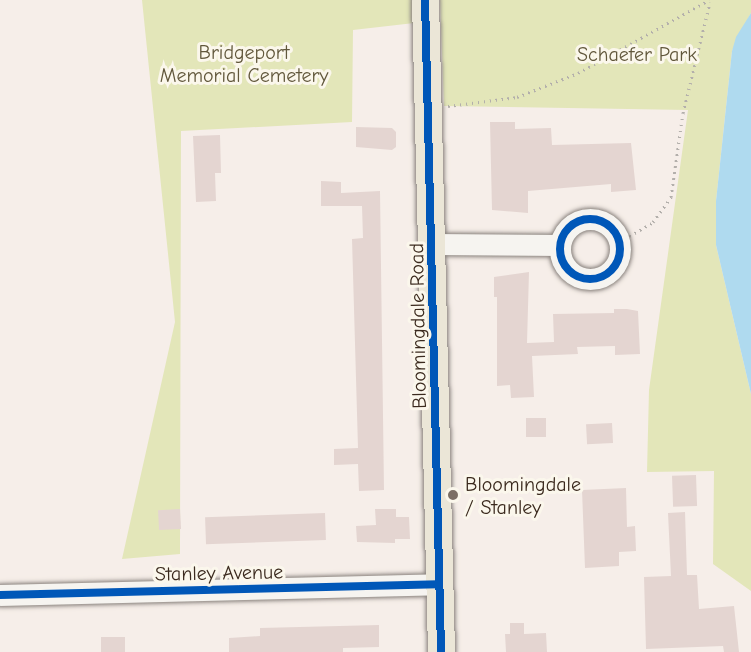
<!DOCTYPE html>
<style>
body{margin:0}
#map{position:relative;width:751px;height:652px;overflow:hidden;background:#f6eee9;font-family:"Comic Neue",sans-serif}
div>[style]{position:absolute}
.green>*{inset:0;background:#e3e6b9}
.water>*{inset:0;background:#afdaef}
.building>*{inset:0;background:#e4d5d1;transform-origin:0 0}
.path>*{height:3px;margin-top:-1.5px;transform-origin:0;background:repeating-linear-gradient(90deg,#b3afab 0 1.5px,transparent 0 6px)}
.roads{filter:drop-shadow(0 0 2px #8a837e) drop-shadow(0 0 2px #8a837e)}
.minor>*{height:21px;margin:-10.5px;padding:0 10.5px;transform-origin:10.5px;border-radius:10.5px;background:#f6f4f0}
.minor>.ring{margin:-10.5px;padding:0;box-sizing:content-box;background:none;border:21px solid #f6f4f0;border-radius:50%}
.major>*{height:27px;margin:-13.5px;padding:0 13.5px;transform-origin:13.5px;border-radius:13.5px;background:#ebe6d7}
.cycleway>*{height:8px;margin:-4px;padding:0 4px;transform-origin:4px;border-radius:4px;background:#0057b8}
.cycleway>.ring{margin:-4px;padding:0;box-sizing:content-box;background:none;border:8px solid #0057b8;border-radius:50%}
.dots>*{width:16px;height:16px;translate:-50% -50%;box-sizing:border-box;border:3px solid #fbf7ec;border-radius:50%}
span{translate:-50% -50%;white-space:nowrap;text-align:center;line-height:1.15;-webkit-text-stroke:6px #fbf7ec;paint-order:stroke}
.park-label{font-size:20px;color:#61573b}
.street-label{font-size:20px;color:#3b2a1e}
.poi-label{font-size:20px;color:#3b2a1e}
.left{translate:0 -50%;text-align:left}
</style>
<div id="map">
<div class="green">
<i style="clip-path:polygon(142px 0,422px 0,423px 22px,353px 30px,352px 122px,181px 131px,180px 554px,122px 559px,175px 322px)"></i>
<i style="clip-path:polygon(440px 0,751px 0,751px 13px,732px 51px,716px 201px,716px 245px,751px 394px,751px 591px,713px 564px,714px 471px,647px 472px,649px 390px,688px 110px,444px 106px)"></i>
</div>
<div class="water">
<i style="clip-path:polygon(751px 13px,751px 394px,716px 245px,716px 201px,732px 51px,736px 37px)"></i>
</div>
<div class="building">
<i style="clip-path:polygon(490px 122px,515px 122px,515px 129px,551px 128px,552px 145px,631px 143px,636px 190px,611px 192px,611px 184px,528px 191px,528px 213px,492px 210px)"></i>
<i style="clip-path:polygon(356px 127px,392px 128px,396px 132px,396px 147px,392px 150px,356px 147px)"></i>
<i style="clip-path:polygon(220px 135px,221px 173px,215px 173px,216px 201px,196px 202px,193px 136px)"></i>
<i style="clip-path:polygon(321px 181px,341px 182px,341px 193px,380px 191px,384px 490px,359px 491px,358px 464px,334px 465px,334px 449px,358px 448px,352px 239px,363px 238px,362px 206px,321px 206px)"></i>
<i style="clip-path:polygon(529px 272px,527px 343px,554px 342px,553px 314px,614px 313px,614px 309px,627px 309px,638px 311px,640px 354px,615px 355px,615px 346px,577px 347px,578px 354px,532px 356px,534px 397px,511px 398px,510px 385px,497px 386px,497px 297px,494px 297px,494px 277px)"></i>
<i style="left:526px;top:418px;width:20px;height:19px"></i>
<i style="left:612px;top:423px;width:20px;height:26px;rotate:87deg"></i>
<i style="left:696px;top:475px;width:31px;height:24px;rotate:88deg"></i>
<i style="clip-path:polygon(626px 488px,627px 527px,635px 526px,636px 551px,619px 552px,619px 566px,585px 568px,582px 490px)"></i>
<i style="left:180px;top:509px;width:20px;height:22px;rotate:87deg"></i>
<i style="clip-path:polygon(375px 509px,396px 509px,396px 517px,409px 517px,410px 539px,395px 539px,395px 543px,357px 542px,356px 526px,376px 525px)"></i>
<i style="clip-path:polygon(685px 512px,687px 575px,697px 575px,699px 609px,734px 606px,739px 652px,724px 652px,723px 646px,646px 649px,644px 577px,671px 576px,668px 513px)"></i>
<i style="left:325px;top:513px;width:27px;height:120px;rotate:88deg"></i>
<i style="clip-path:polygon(510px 623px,524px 623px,524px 634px,546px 633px,547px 652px,506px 652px,505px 634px,510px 634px)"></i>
<i style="clip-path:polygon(379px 625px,379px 647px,343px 648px,343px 652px,229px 652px,229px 638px,260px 636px,260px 628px)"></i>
<i style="left:101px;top:637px;width:24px;height:15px"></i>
</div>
<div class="path">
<i style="left:448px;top:106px;width:70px;rotate:-7.4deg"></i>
<i style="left:517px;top:97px;width:66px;rotate:-21.5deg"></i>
<i style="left:578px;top:73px;width:150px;rotate:-29.1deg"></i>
<i style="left:619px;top:242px;width:39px;rotate:-30deg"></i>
<i style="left:653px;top:222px;width:31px;rotate:-54deg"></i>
<i style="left:671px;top:197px;width:85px;rotate:-81.9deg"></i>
<i style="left:683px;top:113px;width:114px;rotate:-76.3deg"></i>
</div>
<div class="roads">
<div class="minor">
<i class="ring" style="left:560px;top:219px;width:39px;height:39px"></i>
<i style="left:433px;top:244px;width:127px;rotate:0.5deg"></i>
<i style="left:0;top:595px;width:438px;rotate:-1.4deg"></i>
</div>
<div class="major">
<i style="left:425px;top:0;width:652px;rotate:88.59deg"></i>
</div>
</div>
<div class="cycleway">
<i style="left:425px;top:0;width:652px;rotate:88.59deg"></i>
<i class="ring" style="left:560px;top:219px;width:52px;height:52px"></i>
<i style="left:0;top:595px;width:438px;rotate:-1.4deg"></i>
</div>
<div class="dots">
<i style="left:453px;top:495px;background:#7c6f65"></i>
</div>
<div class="park-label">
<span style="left:244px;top:64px">Bridgeport<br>Memorial Cemetery</span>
<span style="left:637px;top:54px">Schaefer Park</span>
</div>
<div class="street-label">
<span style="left:418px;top:326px;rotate:-91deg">Bloomingdale Road</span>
<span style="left:219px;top:573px;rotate:-1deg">Stanley Avenue</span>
</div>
<div class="poi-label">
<span class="left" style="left:465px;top:496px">Bloomingdale<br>/ Stanley</span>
</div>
</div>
